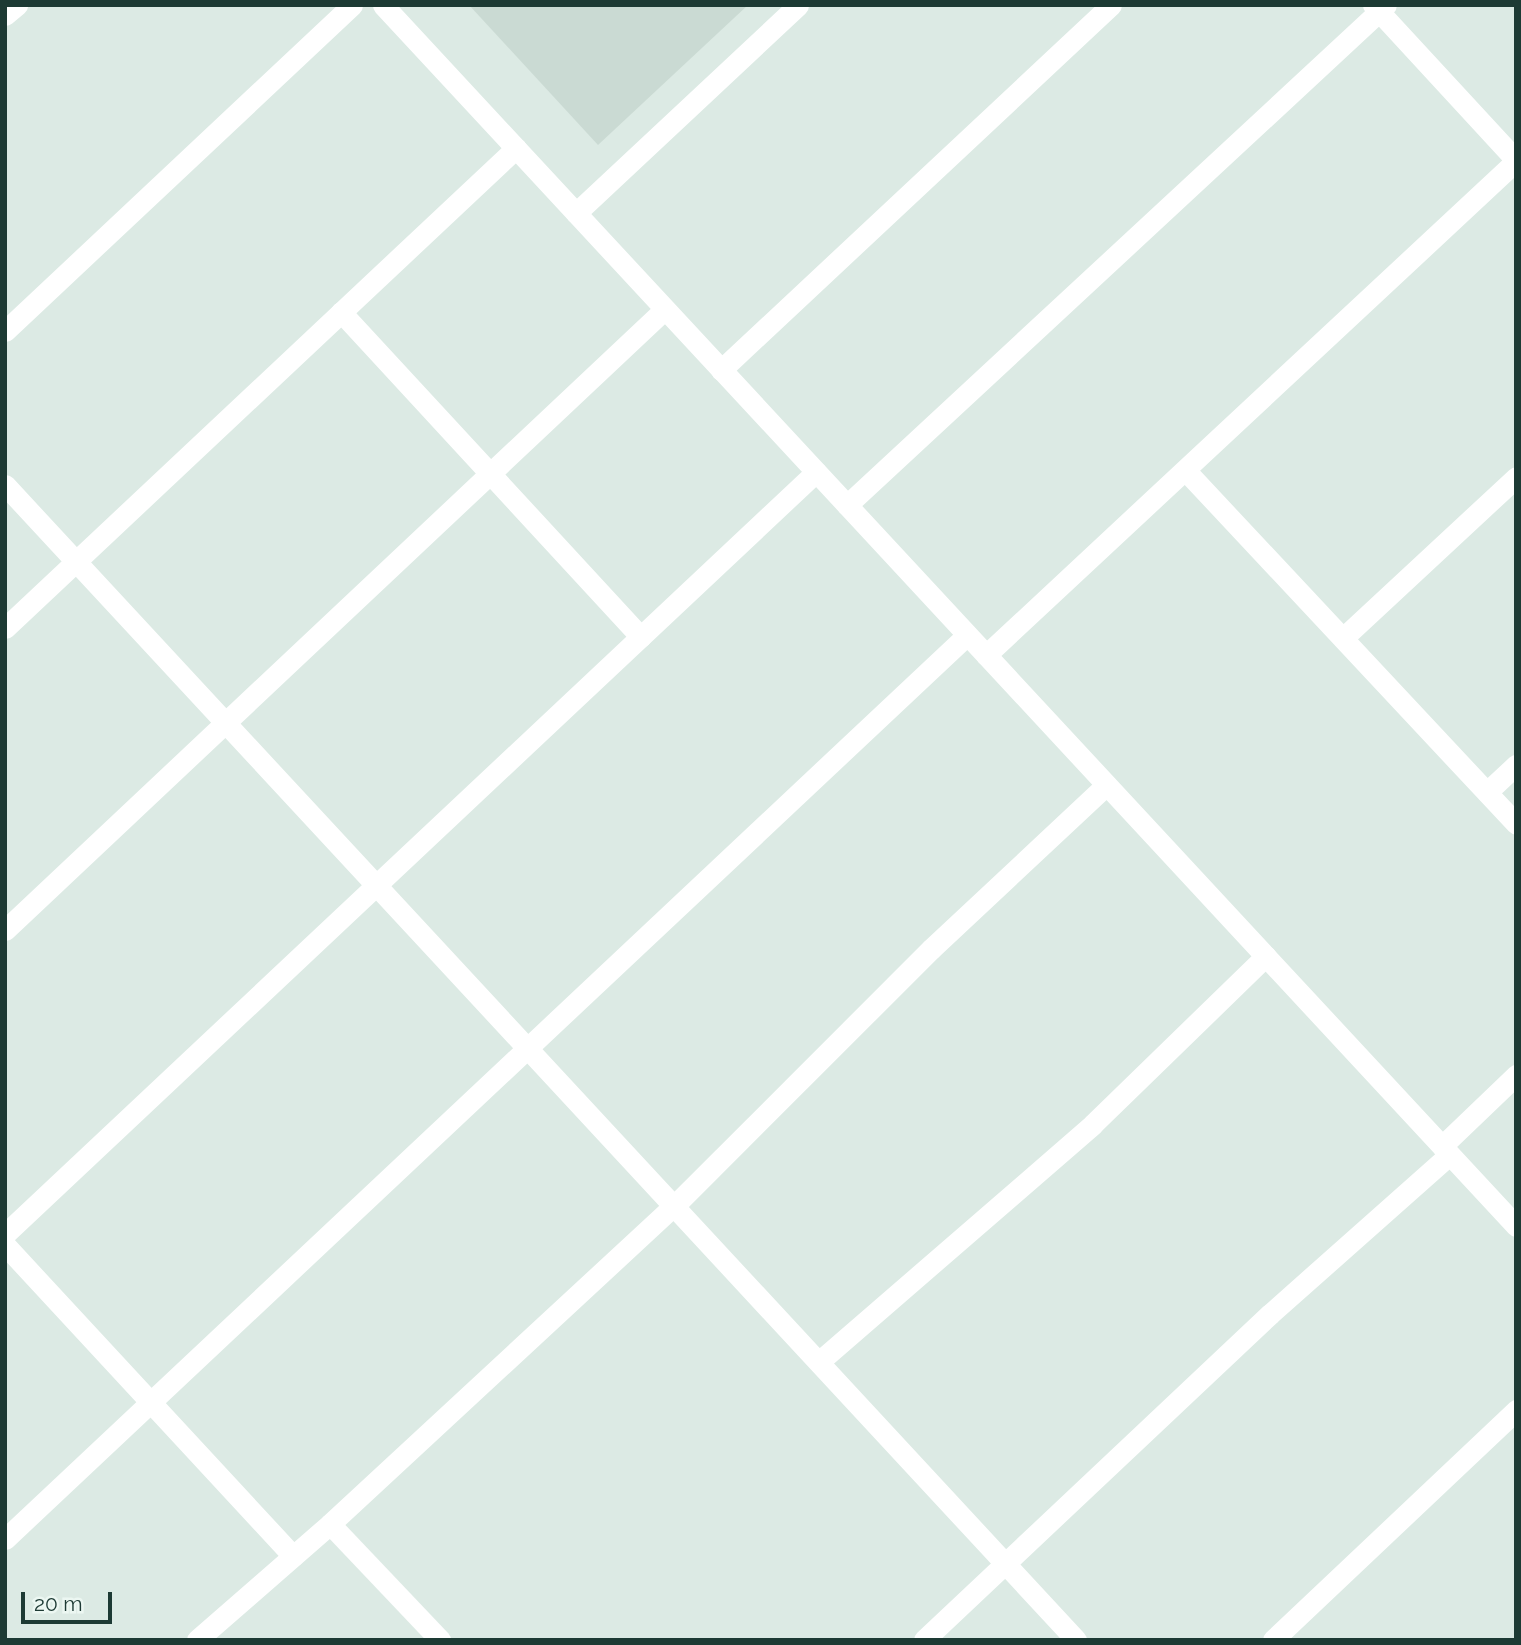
<!DOCTYPE html>
<style>
body{margin:0}
#map{position:relative;width:1521px;height:1645px;overflow:hidden;background:#dceae4;font-family:Raleway,sans-serif}
div>[style]{position:absolute}
.built>*{inset:0;background:#cadad3}
.minor>*{height:21px;margin:-10.5px;padding:0 10.5px;transform-origin:10.5px;border-radius:10.5px;background:#fff}
.tertiary>*{height:21px;margin:-10.5px;padding:0 10.5px;transform-origin:10.5px;border-radius:10.5px;background:#fff}
span{translate:-50% -50%;white-space:nowrap;text-align:center;line-height:1.15;-webkit-text-stroke:7px #ecf7f2;paint-order:stroke}
.frame{position:absolute;inset:0;border:7px solid #1d3a34;pointer-events:none}
.scale{position:absolute;left:21px;top:1592px;width:91px;height:32px;box-sizing:border-box;border:4px solid #1d3a34;border-top:0;padding-left:9px;font-size:21px;line-height:24px;white-space:nowrap;color:#1d3a34;-webkit-text-stroke:5px #ecf7f2;paint-order:stroke}
</style>
<div id="map">
<div class="built">
<i style="clip-path:polygon(469px 5px,748px 5px,598px 145px)"></i>
</div>
<div class="minor">
<i style="left:1373px;top:5px;width:211px;rotate:47.3deg"></i>
<i style="left:5px;top:15px;width:16px;rotate:-40deg"></i>
<i style="left:576px;top:213px;width:304px;rotate:-43.1deg"></i>
<i style="left:341px;top:312px;width:442px;rotate:47.3deg"></i>
<i style="left:5px;top:331px;width:476px;rotate:-43.2deg"></i>
<i style="left:721px;top:370px;width:534px;rotate:-43.1deg"></i>
<i style="left:1186px;top:471px;width:483px;rotate:46.9deg"></i>
<i style="left:5px;top:485px;width:1575px;rotate:47.16deg"></i>
<i style="left:847px;top:505px;width:735px;rotate:-42.85deg"></i>
<i style="left:5px;top:628px;width:701px;rotate:-43.21deg"></i>
<i style="left:1343px;top:638px;width:236px;rotate:-42.9deg"></i>
<i style="left:1487px;top:792px;width:40px;rotate:-43deg"></i>
<i style="left:5px;top:930px;width:906px;rotate:-43.26deg"></i>
<i style="left:1442px;top:1146px;width:103px;rotate:-43.8deg"></i>
<i style="left:5px;top:1234px;width:1113px;rotate:-43.22deg"></i>
<i style="left:5px;top:1245px;width:424px;rotate:47.2deg"></i>
<i style="left:821px;top:1360px;width:360px;rotate:-40.9deg"></i>
<i style="left:1093px;top:1124px;width:241px;rotate:-44.2deg"></i>
<i style="left:330px;top:1524px;width:160px;rotate:46.5deg"></i>
<i style="left:5px;top:1539px;width:1320px;rotate:-43.22deg"></i>
<i style="left:197px;top:1640px;width:176px;rotate:-41.1deg"></i>
<i style="left:330px;top:1524px;width:470px;rotate:-42.8deg"></i>
<i style="left:675px;top:1205px;width:362px;rotate:-45deg"></i>
<i style="left:931px;top:949px;width:240px;rotate:-43.1deg"></i>
<i style="left:924px;top:1640px;width:475px;rotate:-43.3deg"></i>
<i style="left:1270px;top:1314px;width:239px;rotate:-41.6deg"></i>
<i style="left:1273px;top:1640px;width:335px;rotate:-43.4deg"></i>
</div>
<div class="tertiary">
<i style="left:383px;top:5px;width:1666px;rotate:47.14deg"></i>
<i style="left:986px;top:655px;width:725px;rotate:-42.99deg"></i>
</div>
<div class="frame"></div>
<div class="scale">20 m</div>
</div>
